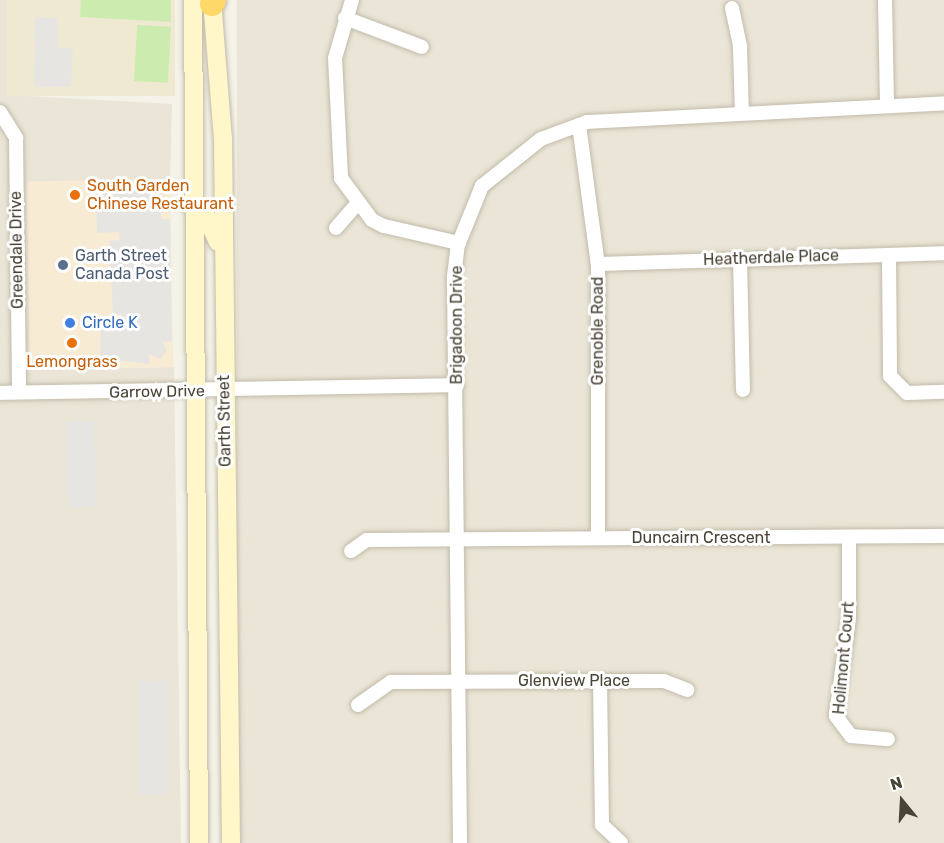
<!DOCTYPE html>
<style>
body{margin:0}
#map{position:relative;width:944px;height:843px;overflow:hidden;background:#f5f3e9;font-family:Rubik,sans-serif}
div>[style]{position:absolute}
.residential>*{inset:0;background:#eae5d6;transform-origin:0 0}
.commercial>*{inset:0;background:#f8ebd3;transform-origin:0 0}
.education>*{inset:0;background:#f0e9d2;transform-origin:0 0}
.green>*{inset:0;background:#ccecaf;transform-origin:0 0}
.parking>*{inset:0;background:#e7e5e1;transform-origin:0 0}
.roads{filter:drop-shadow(0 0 2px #c2bbaa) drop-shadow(0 0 2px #c2bbaa)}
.minor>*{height:14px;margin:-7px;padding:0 7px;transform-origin:7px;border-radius:7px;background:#fff}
.secondary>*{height:18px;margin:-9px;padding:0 9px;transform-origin:9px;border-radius:9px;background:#fff6c9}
.motorway>*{height:24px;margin:-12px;padding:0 12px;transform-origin:12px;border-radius:12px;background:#ffd86a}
.dots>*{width:16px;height:16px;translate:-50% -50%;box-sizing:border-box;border:3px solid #fff;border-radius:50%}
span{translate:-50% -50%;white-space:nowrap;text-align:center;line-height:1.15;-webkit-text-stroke:6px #fff;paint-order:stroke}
.food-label{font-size:16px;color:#c56008}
.left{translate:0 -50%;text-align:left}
.street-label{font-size:16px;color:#4a4436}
.service-label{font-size:16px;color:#4e5e75}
.shop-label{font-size:16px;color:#366cbe}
.north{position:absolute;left:872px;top:771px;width:60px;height:60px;-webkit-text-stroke:4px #fff;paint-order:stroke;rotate:342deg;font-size:16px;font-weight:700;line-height:24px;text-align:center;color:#4a4436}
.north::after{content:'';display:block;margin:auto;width:21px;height:27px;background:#4a4436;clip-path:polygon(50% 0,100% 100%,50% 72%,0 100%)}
</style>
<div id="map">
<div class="residential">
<i style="clip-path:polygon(0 0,7px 0,10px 95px,172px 104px,170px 179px,27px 182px,30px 370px,174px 367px,181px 843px,0 843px)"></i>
<i style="left:237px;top:0;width:707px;height:843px"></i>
</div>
<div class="commercial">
<i style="left:170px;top:179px;width:188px;height:143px;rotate:89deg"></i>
</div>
<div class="education">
<i style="left:7px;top:0;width:168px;height:96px"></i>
</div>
<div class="green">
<i style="clip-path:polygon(81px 0,171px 0,171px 22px,80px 17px)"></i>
<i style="left:137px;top:25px;width:34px;height:56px;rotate:3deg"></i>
</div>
<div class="parking">
<i style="clip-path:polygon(35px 17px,57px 18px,58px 47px,73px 48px,71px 87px,34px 87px,35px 40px,42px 39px,34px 39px)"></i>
<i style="clip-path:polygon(102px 184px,160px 187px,161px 219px,170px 219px,172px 341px,162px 342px,167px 350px,160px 359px,149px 354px,149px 364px,101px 358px,100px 321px,121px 319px,121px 314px,113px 314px,109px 241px,120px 240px,119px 232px,97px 233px,96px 197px,103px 197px)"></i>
<i style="left:94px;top:421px;width:86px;height:28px;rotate:89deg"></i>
<i style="left:138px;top:681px;width:29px;height:114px"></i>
</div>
<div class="roads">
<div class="minor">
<i style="left:352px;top:0;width:60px;rotate:106.3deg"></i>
<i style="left:335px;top:58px;width:120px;rotate:87.1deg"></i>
<i style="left:341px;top:178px;width:52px;rotate:53.6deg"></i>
<i style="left:372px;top:220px;width:13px;rotate:27deg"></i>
<i style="left:384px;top:226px;width:77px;rotate:12.8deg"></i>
<i style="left:885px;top:0;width:106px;rotate:88.9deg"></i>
<i style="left:732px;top:8px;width:40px;rotate:78deg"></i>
<i style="left:740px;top:47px;width:66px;rotate:88.3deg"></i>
<i style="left:345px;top:18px;width:82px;rotate:20.6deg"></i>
<i style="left:0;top:112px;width:31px;rotate:58deg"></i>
<i style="left:16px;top:138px;width:254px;rotate:89.3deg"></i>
<i style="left:579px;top:125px;width:142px;rotate:82.3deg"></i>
<i style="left:598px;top:266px;width:272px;rotate:90deg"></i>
<i style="left:336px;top:228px;width:33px;rotate:-49deg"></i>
<i style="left:889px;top:255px;width:121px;rotate:89.5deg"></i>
<i style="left:890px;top:376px;width:24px;rotate:45deg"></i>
<i style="left:907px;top:393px;width:37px;rotate:-2deg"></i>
<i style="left:740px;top:259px;width:131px;rotate:88.7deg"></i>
<i style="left:598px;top:264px;width:346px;rotate:-1.8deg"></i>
<i style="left:0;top:393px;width:457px;rotate:-1deg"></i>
<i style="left:849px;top:537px;width:81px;rotate:90deg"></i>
<i style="left:849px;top:618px;width:99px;rotate:97.6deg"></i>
<i style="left:836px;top:716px;width:25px;rotate:53deg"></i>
<i style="left:851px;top:736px;width:37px;rotate:5deg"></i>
<i style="left:351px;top:551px;width:19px;rotate:-35deg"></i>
<i style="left:367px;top:540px;width:577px;rotate:-0.4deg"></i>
<i style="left:600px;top:681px;width:144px;rotate:89.2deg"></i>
<i style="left:602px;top:825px;width:26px;rotate:43deg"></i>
<i style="left:358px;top:705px;width:40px;rotate:-34.9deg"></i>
<i style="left:391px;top:682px;width:273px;rotate:-0.2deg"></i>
<i style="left:664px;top:681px;width:25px;rotate:21deg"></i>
<i style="left:460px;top:843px;width:567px;rotate:-90.61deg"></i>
<i style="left:454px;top:276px;width:31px;rotate:-83deg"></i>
<i style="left:458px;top:245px;width:64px;rotate:-67.9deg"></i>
<i style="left:482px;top:186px;width:75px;rotate:-38.5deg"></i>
<i style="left:541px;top:139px;width:49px;rotate:-20.3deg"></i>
<i style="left:587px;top:122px;width:358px;rotate:-3deg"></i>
</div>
<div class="secondary">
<i style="left:193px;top:0;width:843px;rotate:89.59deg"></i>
<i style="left:212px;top:0;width:139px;rotate:85.5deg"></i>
<i style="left:223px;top:139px;width:704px;rotate:89.35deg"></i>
<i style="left:191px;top:206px;width:14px;rotate:25deg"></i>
<i style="left:204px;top:212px;width:33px;rotate:65deg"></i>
</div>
<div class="motorway">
<i style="left:212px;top:4px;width:4px;rotate:-63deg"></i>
</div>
</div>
<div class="dots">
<i style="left:75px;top:195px;background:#e8710a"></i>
<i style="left:63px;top:265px;background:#5c6f8a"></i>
<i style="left:70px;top:323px;background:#3f7fe0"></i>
<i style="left:72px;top:343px;background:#e8710a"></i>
</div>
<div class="food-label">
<span class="left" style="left:87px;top:195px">South Garden<br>Chinese Restaurant</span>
<span style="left:72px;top:362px">Lemongrass</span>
</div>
<div class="street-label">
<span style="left:17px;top:250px;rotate:-91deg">Greendale Drive</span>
<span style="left:771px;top:258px;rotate:-2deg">Heatherdale Place</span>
<span style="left:457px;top:325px;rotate:-90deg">Brigadoon Drive</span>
<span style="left:598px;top:331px;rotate:-90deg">Grenoble Road</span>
<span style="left:157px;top:392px;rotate:-1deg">Garrow Drive</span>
<span style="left:225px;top:421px;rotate:-91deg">Garth Street</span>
<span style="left:701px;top:538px">Duncairn Crescent</span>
<span style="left:844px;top:658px;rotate:-85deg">Holimont Court</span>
<span style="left:574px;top:681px">Glenview Place</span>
</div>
<div class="service-label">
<span class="left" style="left:75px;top:265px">Garth Street<br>Canada Post</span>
</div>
<div class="shop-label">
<span class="left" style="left:82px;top:323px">Circle K</span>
</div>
<div class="north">N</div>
</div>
